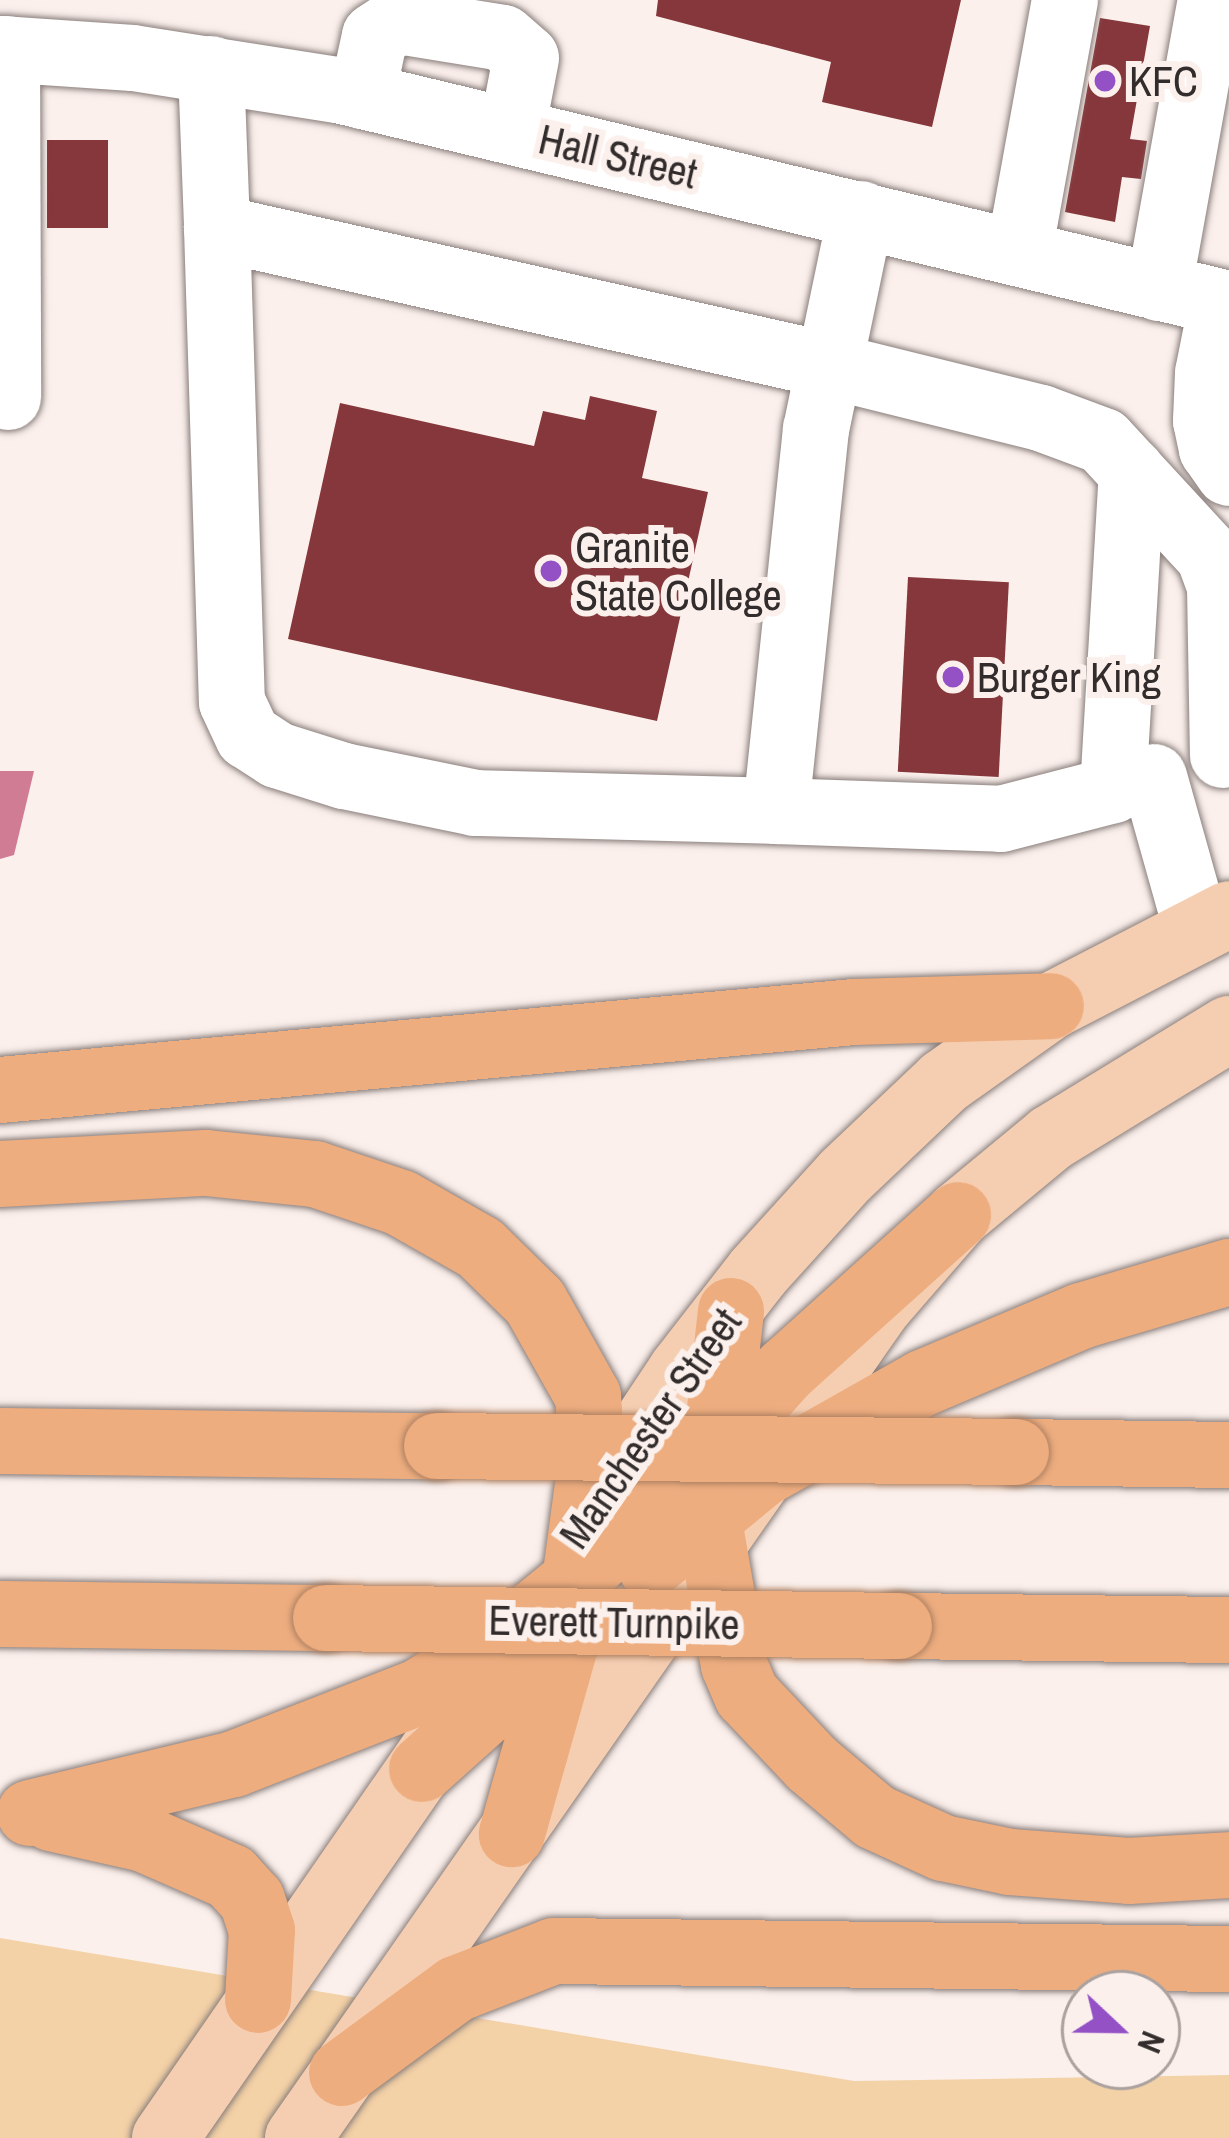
<!DOCTYPE html>
<style>
body{margin:0}
#map{position:relative;width:1229px;height:2138px;overflow:hidden;background:#fbf0ec;font-family:"Archivo Narrow",sans-serif}
div>[style]{position:absolute}
.green>*{inset:0;background:#f4d2a7}
.water>*{inset:0;background:#d17c95}
.building>*{inset:0;background:#86373b;transform-origin:0 0}
.roads{filter:drop-shadow(0 0 3px #897e7b) drop-shadow(0 0 3px #897e7b)}
.minor>*{height:66px;margin:-33px;padding:0 33px;transform-origin:33px;border-radius:33px;background:#fff}
.major>*{height:66px;margin:-33px;padding:0 33px;transform-origin:33px;border-radius:33px;background:#f5ceb2}
.highway>*{height:66px;margin:-33px;padding:0 33px;transform-origin:33px;border-radius:33px;background:#eead7f}
.bridges{filter:drop-shadow(0 0 3px #ac8062) drop-shadow(0 0 3px #ac8062)}
.highway-bridge>*{height:66px;margin:-33px;padding:0 33px;transform-origin:33px;border-radius:33px;background:#eead7f}
.dots>*{width:33px;height:33px;translate:-50% -50%;box-sizing:border-box;border:6px solid #fbf0ec;border-radius:50%}
span{translate:-50% -50%;white-space:nowrap;text-align:center;line-height:1.15;-webkit-text-stroke:12px #fbf0ec;paint-order:stroke}
.poi-label{font-size:42px;color:#322d2c}
.left{translate:0 -50%;text-align:left}
.street-label{font-size:42px;color:#322d2c}
.north{position:absolute;left:1061px;top:1970px;width:120px;height:120px;box-sizing:border-box;background:#fbf0ec;border:3px solid #aba29f;border-radius:50%;rotate:112deg;font-size:33px;font-weight:700;line-height:48px;text-align:center;color:#322d2c}
.north::after{content:'';display:block;margin:auto;width:42px;height:54px;background:#9451c6;clip-path:polygon(50% 0,100% 100%,50% 72%,0 100%)}
</style>
<div id="map">
<div class="green">
<i style="clip-path:polygon(0 1938px,854px 2081px,1229px 2075px,1229px 2138px,0 2138px)"></i>
</div>
<div class="water">
<i style="clip-path:polygon(0 771px,34px 771px,14px 855px,0 859px)"></i>
</div>
<div class="building">
<i style="clip-path:polygon(658px 0,961px 0,932px 127px,822px 102px,831px 62px,656px 16px)"></i>
<i style="clip-path:polygon(1100px 18px,1150px 26px,1130px 139px,1147px 141px,1141px 179px,1122px 177px,1115px 222px,1065px 212px)"></i>
<i style="left:47px;top:140px;width:61px;height:88px"></i>
<i style="clip-path:polygon(590px 396px,657px 411px,642px 478px,708px 492px,657px 721px,288px 639px,340px 403px,534px 446px,543px 411px,585px 420px)"></i>
<i style="left:908px;top:577px;width:101px;height:195px;rotate:3deg"></i>
</div>
<div class="roads">
<div class="minor">
<i style="left:0;top:49px;width:133px;rotate:3.9deg"></i>
<i style="left:133px;top:58px;width:207px;rotate:8.9deg"></i>
<i style="left:338px;top:90px;width:916px;rotate:13.51deg"></i>
<i style="left:7px;top:49px;width:348px;rotate:89.8deg"></i>
<i style="left:211px;top:69px;width:159px;rotate:87.8deg"></i>
<i style="left:217px;top:228px;width:625px;rotate:12.66deg"></i>
<i style="left:827px;top:365px;width:220px;rotate:13.9deg"></i>
<i style="left:1041px;top:418px;width:66px;rotate:20.4deg"></i>
<i style="left:1103px;top:441px;width:156px;rotate:47.3deg"></i>
<i style="left:1209px;top:556px;width:32px;rotate:70deg"></i>
<i style="left:1220px;top:586px;width:169px;rotate:89deg"></i>
<i style="left:362px;top:96px;width:61px;rotate:-77.8deg"></i>
<i style="left:375px;top:36px;width:27px;rotate:-33deg"></i>
<i style="left:398px;top:21px;width:106px;rotate:9.2deg"></i>
<i style="left:503px;top:38px;width:30px;rotate:41deg"></i>
<i style="left:526px;top:58px;width:74px;rotate:100.9deg"></i>
<i style="left:861px;top:214px;width:220px;rotate:101.8deg"></i>
<i style="left:816px;top:429px;width:384px;rotate:96deg"></i>
<i style="left:776px;top:811px;width:225px;rotate:2deg"></i>
<i style="left:1001px;top:819px;width:116px;rotate:-14.5deg"></i>
<i style="left:1113px;top:790px;width:319px;rotate:-86.6deg"></i>
<i style="left:217px;top:228px;width:474px;rotate:88.2deg"></i>
<i style="left:232px;top:702px;width:38px;rotate:65deg"></i>
<i style="left:248px;top:736px;width:35px;rotate:33deg"></i>
<i style="left:277px;top:755px;width:70px;rotate:17.4deg"></i>
<i style="left:344px;top:776px;width:134px;rotate:11.6deg"></i>
<i style="left:475px;top:803px;width:301px;rotate:1.5deg"></i>
<i style="left:1019px;top:253px;width:257px;rotate:-79.7deg"></i>
<i style="left:1159px;top:288px;width:293px;rotate:-79.8deg"></i>
<i style="left:1222px;top:303px;width:71px;rotate:101.3deg"></i>
<i style="left:1208px;top:373px;width:48px;rotate:92.4deg"></i>
<i style="left:1206px;top:421px;width:29px;rotate:78deg"></i>
<i style="left:1212px;top:449px;width:29px;rotate:55deg"></i>
<i style="left:1154px;top:777px;width:159px;rotate:74.3deg"></i>
</div>
<div class="major">
<i style="left:602px;top:1490px;width:143px;rotate:-56.4deg"></i>
<i style="left:681px;top:1371px;width:125px;rotate:-52.1deg"></i>
<i style="left:758px;top:1272px;width:131px;rotate:-47.8deg"></i>
<i style="left:846px;top:1175px;width:135px;rotate:-43.5deg"></i>
<i style="left:944px;top:1082px;width:131px;rotate:-35.4deg"></i>
<i style="left:1051px;top:1006px;width:200px;rotate:-27.3deg"></i>
<i style="left:165px;top:2138px;width:505px;rotate:-55.33deg"></i>
<i style="left:298px;top:2138px;width:1015px;rotate:-55.07deg"></i>
<i style="left:879px;top:1306px;width:121px;rotate:-49deg"></i>
<i style="left:958px;top:1215px;width:121px;rotate:-39.6deg"></i>
<i style="left:1051px;top:1138px;width:209px;rotate:-31.5deg"></i>
</div>
<div class="highway">
<i style="left:0;top:1090px;width:857px;rotate:-5.22deg"></i>
<i style="left:853px;top:1012px;width:198px;rotate:-1.7deg"></i>
<i style="left:0;top:1174px;width:206px;rotate:-3.1deg"></i>
<i style="left:206px;top:1163px;width:110px;rotate:5.8deg"></i>
<i style="left:315px;top:1174px;width:91px;rotate:18.6deg"></i>
<i style="left:401px;top:1203px;width:91px;rotate:29.7deg"></i>
<i style="left:480px;top:1248px;width:77px;rotate:44.5deg"></i>
<i style="left:535px;top:1302px;width:108px;rotate:60.6deg"></i>
<i style="left:588px;top:1396px;width:59px;rotate:86.1deg"></i>
<i style="left:592px;top:1455px;width:186px;rotate:97.7deg"></i>
<i style="left:567px;top:1639px;width:203px;rotate:105.8deg"></i>
<i style="left:731px;top:1311px;width:205px;rotate:96.4deg"></i>
<i style="left:708px;top:1515px;width:152px;rotate:80.2deg"></i>
<i style="left:734px;top:1665px;width:33px;rotate:67deg"></i>
<i style="left:747px;top:1695px;width:95px;rotate:46.7deg"></i>
<i style="left:812px;top:1764px;width:82px;rotate:40.1deg"></i>
<i style="left:875px;top:1817px;width:75px;rotate:24.5deg"></i>
<i style="left:943px;top:1848px;width:68px;rotate:11.8deg"></i>
<i style="left:1010px;top:1862px;width:119px;rotate:4.3deg"></i>
<i style="left:1129px;top:1871px;width:100px;rotate:-3.4deg"></i>
<i style="left:0;top:1441px;width:437px;rotate:0.7deg"></i>
<i style="left:1016px;top:1452px;width:213px;rotate:0.8deg"></i>
<i style="left:650px;top:1566px;width:145px;rotate:-39.4deg"></i>
<i style="left:762px;top:1474px;width:185px;rotate:-29.5deg"></i>
<i style="left:923px;top:1383px;width:172px;rotate:-23deg"></i>
<i style="left:1081px;top:1316px;width:154px;rotate:-16.6deg"></i>
<i style="left:0;top:1614px;width:326px;rotate:0.7deg"></i>
<i style="left:899px;top:1626px;width:330px;rotate:0.7deg"></i>
<i style="left:422px;top:1769px;width:208px;rotate:-41.9deg"></i>
<i style="left:30px;top:1813px;width:210px;rotate:-13.5deg"></i>
<i style="left:234px;top:1764px;width:201px;rotate:-21.3deg"></i>
<i style="left:421px;top:1691px;width:105px;rotate:-32.9deg"></i>
<i style="left:509px;top:1634px;width:90px;rotate:-39.2deg"></i>
<i style="left:579px;top:1577px;width:208px;rotate:-43.8deg"></i>
<i style="left:729px;top:1433px;width:84px;rotate:-47.9deg"></i>
<i style="left:785px;top:1371px;width:233px;rotate:-42deg"></i>
<i style="left:51px;top:1818px;width:95px;rotate:12.7deg"></i>
<i style="left:144px;top:1839px;width:95px;rotate:23.6deg"></i>
<i style="left:231px;top:1877px;width:31px;rotate:48deg"></i>
<i style="left:252px;top:1900px;width:32px;rotate:72deg"></i>
<i style="left:262px;top:1930px;width:70px;rotate:93.3deg"></i>
<i style="left:342px;top:2073px;width:142px;rotate:-36.4deg"></i>
<i style="left:456px;top:1989px;width:105px;rotate:-21.2deg"></i>
<i style="left:554px;top:1951px;width:675px;rotate:0.68deg"></i>
</div>
</div>
<div class="bridges">
<div class="highway-bridge">
<i style="left:437px;top:1446px;width:579px;rotate:0.59deg"></i>
<i style="left:326px;top:1618px;width:573px;rotate:0.8deg"></i>
</div>
</div>
<div class="dots">
<i style="left:1105px;top:81px;background:#9451c6"></i>
<i style="left:551px;top:571px;background:#9451c6"></i>
<i style="left:953px;top:677px;background:#9451c6"></i>
</div>
<div class="poi-label">
<span class="left" style="left:1129px;top:81px">KFC</span>
<span class="left" style="left:575px;top:571px">Granite<br>State College</span>
<span class="left" style="left:977px;top:677px">Burger King</span>
</div>
<div class="street-label">
<span style="left:618px;top:156px;rotate:13deg">Hall Street</span>
<span style="left:650px;top:1428px;rotate:-55deg">Manchester Street</span>
<span style="left:614px;top:1622px;rotate:1deg">Everett Turnpike</span>
</div>
<div class="north">N</div>
</div>
